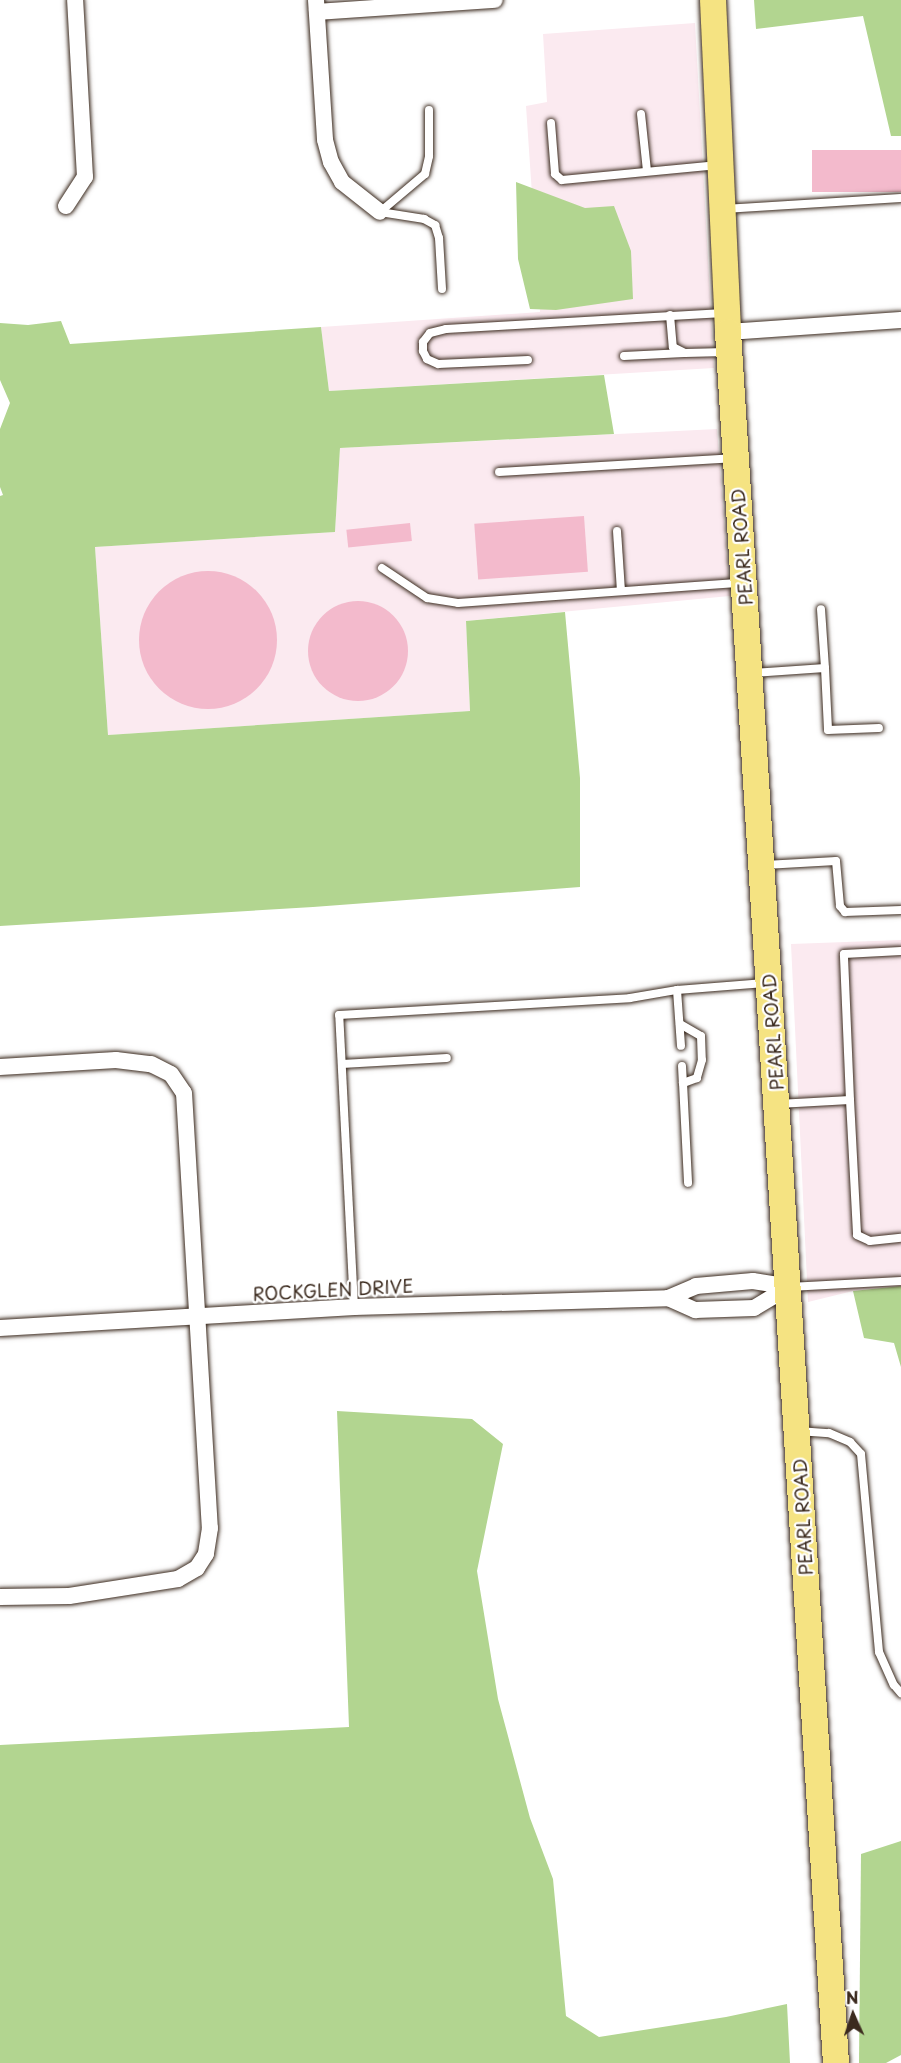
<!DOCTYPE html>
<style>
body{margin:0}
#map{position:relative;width:901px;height:2063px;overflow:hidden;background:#fff;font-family:"Playpen Sans",sans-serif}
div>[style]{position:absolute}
.built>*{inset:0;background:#fbeaf0}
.green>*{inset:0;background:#b2d590}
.building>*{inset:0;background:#f3bacc;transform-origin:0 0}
.round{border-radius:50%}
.roads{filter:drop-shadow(0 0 2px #3b2a1e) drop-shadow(0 0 2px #3b2a1e)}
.service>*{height:8px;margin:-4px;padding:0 4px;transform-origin:4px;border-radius:4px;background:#fff}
.minor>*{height:16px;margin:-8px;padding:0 8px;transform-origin:8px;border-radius:8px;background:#fff}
.primary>*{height:26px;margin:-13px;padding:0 13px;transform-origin:13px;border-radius:13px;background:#f5e382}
span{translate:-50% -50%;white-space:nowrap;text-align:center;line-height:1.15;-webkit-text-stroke:4.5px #fff;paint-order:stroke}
.street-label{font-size:18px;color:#3b2a1e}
.north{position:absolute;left:823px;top:1985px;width:60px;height:60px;-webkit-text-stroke:4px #fff;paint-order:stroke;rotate:357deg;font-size:16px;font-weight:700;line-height:24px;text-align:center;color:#3b2a1e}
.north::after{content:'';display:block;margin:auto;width:21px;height:27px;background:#3b2a1e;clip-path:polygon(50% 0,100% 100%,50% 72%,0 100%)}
</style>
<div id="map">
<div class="built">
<i style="clip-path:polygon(695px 23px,714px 368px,329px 391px,321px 327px,540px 312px,526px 106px,547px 102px,543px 34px)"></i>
<i style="clip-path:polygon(717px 429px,730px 596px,466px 621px,470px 711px,108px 735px,95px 547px,335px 532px,340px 448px)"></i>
<i style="clip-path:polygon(901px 940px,901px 1286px,853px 1291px,808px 1302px,791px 944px)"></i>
</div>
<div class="green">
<i style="clip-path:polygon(754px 0,901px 0,901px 136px,891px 136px,863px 16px,756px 29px)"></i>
<i style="clip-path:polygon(516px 182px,585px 208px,614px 206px,631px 251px,633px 299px,556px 310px,530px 309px,518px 259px)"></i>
<i style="clip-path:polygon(61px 321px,70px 344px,321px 327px,329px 391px,604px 375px,614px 434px,340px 448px,335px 532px,95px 547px,108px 735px,470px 711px,466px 621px,565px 612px,580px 778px,580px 887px,313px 907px,0 926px,0 496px,3px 495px,0 487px,0 429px,10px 403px,0 380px,0 323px,28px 325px)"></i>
<i style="clip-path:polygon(901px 1286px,901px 1367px,894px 1343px,864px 1338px,853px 1291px)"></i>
<i style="clip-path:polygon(337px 1411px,472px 1419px,503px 1444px,477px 1571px,498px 1699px,530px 1818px,553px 1879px,566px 2016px,599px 2037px,726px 2017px,787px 2004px,790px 2063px,0 2063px,0 1745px,349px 1727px)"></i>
<i style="clip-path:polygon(901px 1841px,901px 2055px,886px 2063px,859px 2063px,861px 1854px)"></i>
</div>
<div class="building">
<i style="left:901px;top:150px;width:42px;height:89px;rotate:90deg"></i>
<i style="left:584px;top:516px;width:56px;height:110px;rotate:86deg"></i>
<i style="left:410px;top:523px;width:18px;height:64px;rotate:84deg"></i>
<i class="round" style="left:139px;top:571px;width:138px;height:138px"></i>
<i class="round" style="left:308px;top:601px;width:100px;height:100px"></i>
</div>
<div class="roads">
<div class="service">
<i style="left:641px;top:114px;width:57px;rotate:84deg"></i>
<i style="left:551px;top:123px;width:51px;rotate:85.5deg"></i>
<i style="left:555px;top:174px;width:9px;rotate:41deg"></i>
<i style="left:562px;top:180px;width:157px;rotate:-5.5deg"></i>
<i style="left:724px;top:209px;width:177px;rotate:-3.6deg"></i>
<i style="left:380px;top:212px;width:59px;rotate:-40.2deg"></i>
<i style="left:425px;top:174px;width:18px;rotate:-77deg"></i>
<i style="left:429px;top:156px;width:46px;rotate:-90deg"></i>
<i style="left:380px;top:212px;width:45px;rotate:9deg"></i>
<i style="left:424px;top:219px;width:13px;rotate:29deg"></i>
<i style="left:435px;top:225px;width:14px;rotate:73deg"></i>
<i style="left:439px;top:238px;width:51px;rotate:86.6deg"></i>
<i style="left:670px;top:315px;width:32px;rotate:85deg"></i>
<i style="left:673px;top:347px;width:13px;rotate:27deg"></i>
<i style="left:685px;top:353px;width:41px;rotate:-1.4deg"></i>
<i style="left:624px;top:356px;width:60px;rotate:-2.9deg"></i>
<i style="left:528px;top:360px;width:90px;rotate:177.5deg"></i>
<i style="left:438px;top:364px;width:12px;rotate:-156deg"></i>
<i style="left:427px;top:359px;width:9px;rotate:-117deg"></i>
<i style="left:423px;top:351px;width:9px;rotate:-90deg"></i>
<i style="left:423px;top:342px;width:11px;rotate:-52deg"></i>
<i style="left:430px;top:333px;width:16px;rotate:-14deg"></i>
<i style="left:446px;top:329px;width:278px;rotate:-3.3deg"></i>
<i style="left:499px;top:472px;width:234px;rotate:-3.4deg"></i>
<i style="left:617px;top:531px;width:60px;rotate:86.2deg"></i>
<i style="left:382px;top:568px;width:54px;rotate:33.7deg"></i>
<i style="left:427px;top:598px;width:31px;rotate:9deg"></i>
<i style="left:458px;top:603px;width:283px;rotate:-4.1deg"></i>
<i style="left:825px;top:668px;width:62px;rotate:87.2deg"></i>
<i style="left:828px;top:730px;width:51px;rotate:-2.2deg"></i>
<i style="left:753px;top:673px;width:72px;rotate:-4deg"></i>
<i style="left:825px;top:668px;width:59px;rotate:-93.9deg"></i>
<i style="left:765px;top:865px;width:71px;rotate:-3.2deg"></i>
<i style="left:836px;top:861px;width:45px;rotate:84.9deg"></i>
<i style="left:840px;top:906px;width:8px;rotate:50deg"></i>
<i style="left:845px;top:912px;width:56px;rotate:-2deg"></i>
<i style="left:677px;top:990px;width:56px;rotate:85.9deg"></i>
<i style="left:680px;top:1024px;width:24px;rotate:30deg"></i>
<i style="left:701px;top:1036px;width:24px;rotate:88deg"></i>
<i style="left:702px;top:1060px;width:19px;rotate:106deg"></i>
<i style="left:697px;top:1078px;width:15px;rotate:160deg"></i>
<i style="left:683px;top:1083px;width:100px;rotate:87.1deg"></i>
<i style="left:342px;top:1064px;width:105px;rotate:-3.3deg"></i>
<i style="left:682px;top:1066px;width:17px;rotate:87deg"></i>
<i style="left:850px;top:1100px;width:146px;rotate:-92.4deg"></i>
<i style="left:844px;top:954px;width:57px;rotate:-3deg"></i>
<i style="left:778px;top:1104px;width:72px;rotate:-3.2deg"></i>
<i style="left:850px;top:1100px;width:135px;rotate:87deg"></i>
<i style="left:857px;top:1235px;width:14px;rotate:25deg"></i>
<i style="left:870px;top:1241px;width:31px;rotate:-6deg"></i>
<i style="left:789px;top:1287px;width:112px;rotate:-3.1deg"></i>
<i style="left:354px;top:1307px;width:292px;rotate:-92.9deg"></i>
<i style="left:339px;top:1015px;width:291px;rotate:-3.3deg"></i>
<i style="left:630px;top:998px;width:48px;rotate:-9.7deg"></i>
<i style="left:677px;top:990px;width:88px;rotate:-4.5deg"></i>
<i style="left:798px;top:1431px;width:31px;rotate:4deg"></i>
<i style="left:829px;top:1433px;width:23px;rotate:23deg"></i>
<i style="left:850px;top:1442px;width:16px;rotate:47deg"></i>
<i style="left:861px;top:1454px;width:199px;rotate:84.8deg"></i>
<i style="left:879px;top:1652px;width:36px;rotate:66deg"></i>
<i style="left:894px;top:1685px;width:11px;rotate:49deg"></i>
</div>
<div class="minor">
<i style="left:316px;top:0;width:140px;rotate:86.3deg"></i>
<i style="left:325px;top:140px;width:23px;rotate:75deg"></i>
<i style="left:331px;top:162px;width:23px;rotate:61deg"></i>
<i style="left:342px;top:182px;width:48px;rotate:38.3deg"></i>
<i style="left:317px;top:12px;width:178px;rotate:-3.9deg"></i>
<i style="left:66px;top:206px;width:35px;rotate:-57deg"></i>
<i style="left:85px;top:177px;width:177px;rotate:-93.2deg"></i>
<i style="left:728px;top:332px;width:173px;rotate:-4deg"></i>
<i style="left:0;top:1067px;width:116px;rotate:-3.5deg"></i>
<i style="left:116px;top:1060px;width:35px;rotate:7deg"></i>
<i style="left:151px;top:1064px;width:22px;rotate:27deg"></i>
<i style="left:171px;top:1074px;width:23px;rotate:56deg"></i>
<i style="left:184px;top:1093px;width:436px;rotate:86.6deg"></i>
<i style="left:210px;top:1528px;width:26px;rotate:99deg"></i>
<i style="left:206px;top:1554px;width:17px;rotate:123deg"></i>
<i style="left:197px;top:1568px;width:22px;rotate:150deg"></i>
<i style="left:178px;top:1579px;width:110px;rotate:171.1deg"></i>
<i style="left:69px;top:1596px;width:69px;rotate:179.2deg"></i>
<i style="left:668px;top:1298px;width:30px;rotate:24deg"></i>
<i style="left:695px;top:1310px;width:59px;rotate:-1.9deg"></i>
<i style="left:754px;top:1308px;width:41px;rotate:-31deg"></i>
<i style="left:0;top:1328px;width:355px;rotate:-3.4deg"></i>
<i style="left:354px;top:1307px;width:314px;rotate:-1.6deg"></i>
<i style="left:668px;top:1298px;width:30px;rotate:-23deg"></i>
<i style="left:696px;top:1286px;width:57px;rotate:-5deg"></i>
<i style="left:753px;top:1281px;width:36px;rotate:9deg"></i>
</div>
<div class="primary">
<i style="left:713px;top:0;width:332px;rotate:87.4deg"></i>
<i style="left:728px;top:332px;width:1734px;rotate:86.43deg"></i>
</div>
</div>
<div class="street-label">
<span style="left:742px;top:547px;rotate:-94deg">PEARL ROAD</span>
<span style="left:773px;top:1032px;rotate:-94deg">PEARL ROAD</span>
<span style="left:333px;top:1290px;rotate:-3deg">ROCKGLEN DRIVE</span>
<span style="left:803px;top:1517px;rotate:-93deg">PEARL ROAD</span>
</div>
<div class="north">N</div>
</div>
